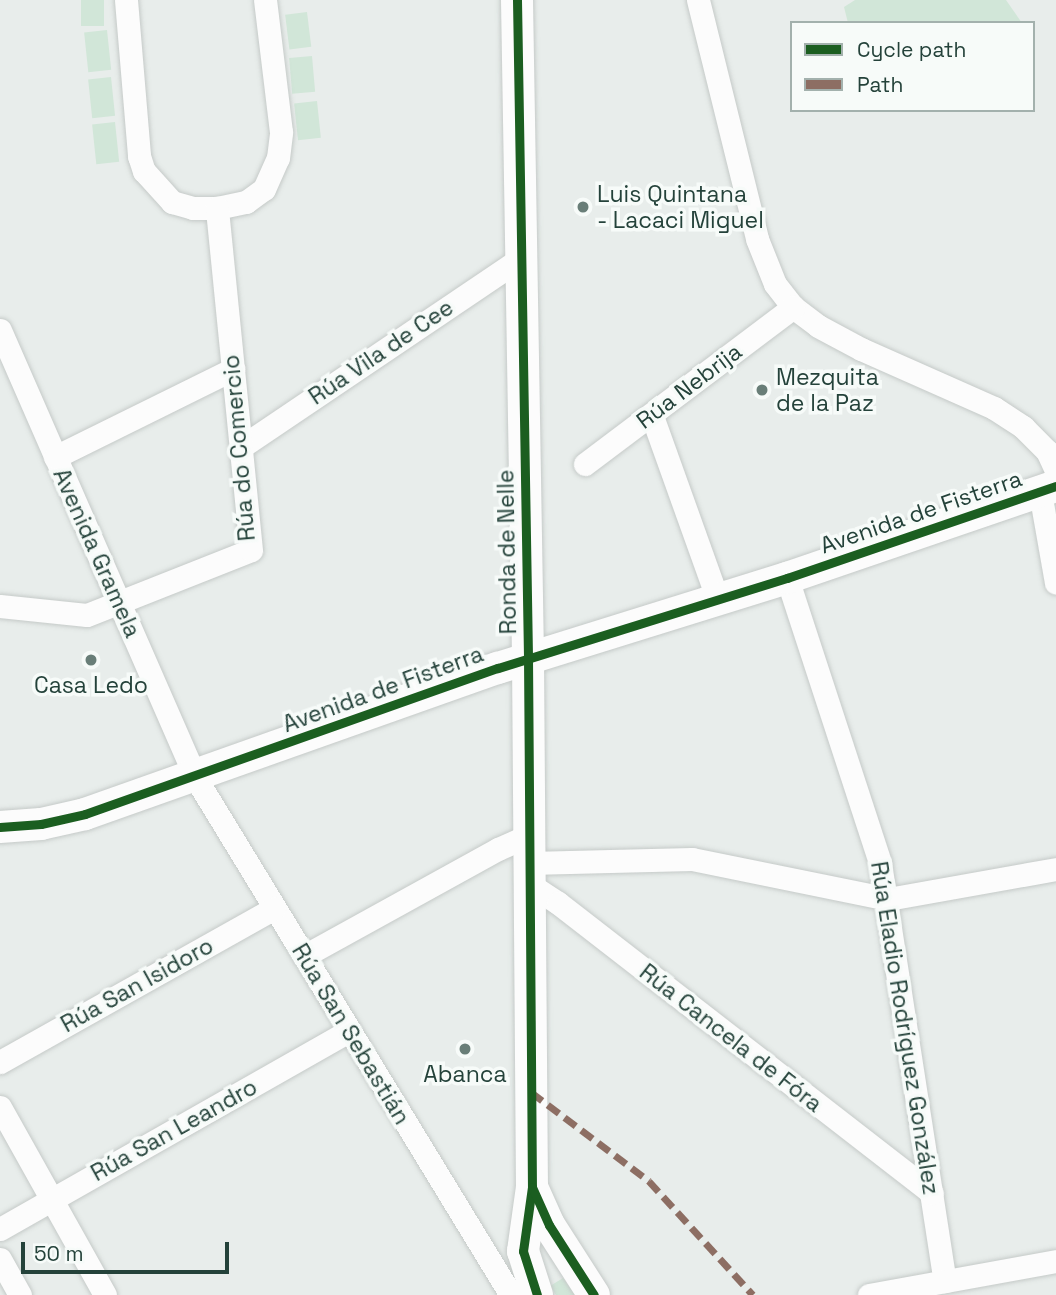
<!DOCTYPE html>
<meta charset="utf-8">
<style>
body{margin:0}
#map{position:relative;width:1056px;height:1295px;overflow:hidden;background:#e8edeb;font-family:"Space Grotesk",sans-serif}
div>[style]{position:absolute}
.green>*{inset:0;background:#d1e6d8;transform-origin:0 0}
.roads{filter:drop-shadow(0 0 2px #c5cac8) drop-shadow(0 0 2px #c5cac8)}
.street>*{height:23px;margin:-11.5px;padding:0 11.5px;transform-origin:11.5px;border-radius:11.5px;background:#fcfcfc}
.secondary>*{height:32px;margin:-16px;padding:0 16px;transform-origin:16px;border-radius:16px;background:#fcfcfc}
.quiet>*{height:7px;margin-top:-3.5px;transform-origin:0;background:repeating-linear-gradient(90deg,#8d6e63 0 14px,transparent 0 21px)}
.cycleway>*{height:9px;margin:-4.5px;padding:0 4.5px;transform-origin:4.5px;border-radius:4.5px;background:#1b5e20}
.dots>*{width:19px;height:19px;translate:-50% -50%;box-sizing:border-box;border:4px solid #f7fbf9;border-radius:50%}
span{translate:-50% -50%;white-space:nowrap;text-align:center;line-height:1.15;-webkit-text-stroke:7px #f7fbf9;paint-order:stroke}
.poi-label{font-size:23px;color:#24423a}
.left{translate:0 -50%;text-align:left}
.street-label{font-size:23px;color:#24423a}
.legend{position:absolute;left:790px;top:21px;width:245px;height:91px;box-sizing:border-box;background:#f7fbf9;border:2px solid #a3b1ad;margin:0;padding:9px 12px;list-style:none;font-size:21px;color:#24423a}
.legend li{display:flex;align-items:center;gap:14px;height:35px}
.legend b{width:35px;border:2px solid #a3b1ad}
.scale{position:absolute;left:21px;top:1242px;width:208px;height:32px;box-sizing:border-box;border:4px solid #24423a;border-top:0;padding-left:9px;font-size:21px;line-height:24px;white-space:nowrap;color:#24423a;-webkit-text-stroke:5px #f7fbf9;paint-order:stroke}
</style>
<div id="map">
<div class="green">
<i style="left:81px;top:0;width:23px;height:26px"></i>
<i style="clip-path:polygon(855px 0,1006px 0,1022px 23px,848px 23px,844px 7px)"></i>
<i style="left:307px;top:12px;width:35px;height:22px;rotate:83deg"></i>
<i style="left:107px;top:30px;width:40px;height:23px;rotate:84deg"></i>
<i style="left:312px;top:56px;width:36px;height:23px;rotate:85deg"></i>
<i style="left:111px;top:77px;width:39px;height:23px;rotate:84deg"></i>
<i style="left:317px;top:101px;width:37px;height:23px;rotate:84deg"></i>
<i style="left:115px;top:122px;width:40px;height:23px;rotate:84deg"></i>
<i style="clip-path:polygon(563px 1278px,575px 1295px,556px 1295px,550px 1286px)"></i>
</div>
<div class="roads">
<div class="street">
<i style="left:126px;top:0;width:157px;rotate:85.2deg"></i>
<i style="left:139px;top:156px;width:16px;rotate:72deg"></i>
<i style="left:144px;top:171px;width:42px;rotate:47.9deg"></i>
<i style="left:172px;top:202px;width:22px;rotate:16deg"></i>
<i style="left:193px;top:208px;width:24px"></i>
<i style="left:217px;top:208px;width:30px;rotate:-12deg"></i>
<i style="left:246px;top:202px;width:22px;rotate:-36deg"></i>
<i style="left:264px;top:189px;width:34px;rotate:-66deg"></i>
<i style="left:278px;top:158px;width:26px;rotate:-83deg"></i>
<i style="left:281px;top:132px;width:133px;rotate:-96.9deg"></i>
<i style="left:698px;top:0;width:246px;rotate:76.1deg"></i>
<i style="left:757px;top:239px;width:48px;rotate:68.2deg"></i>
<i style="left:775px;top:284px;width:29px;rotate:52deg"></i>
<i style="left:793px;top:307px;width:31px;rotate:37deg"></i>
<i style="left:818px;top:326px;width:49px;rotate:28.1deg"></i>
<i style="left:861px;top:349px;width:145px;rotate:23.9deg"></i>
<i style="left:994px;top:408px;width:35px;rotate:33deg"></i>
<i style="left:1023px;top:427px;width:34px;rotate:45deg"></i>
<i style="left:1047px;top:451px;width:21px;rotate:65deg"></i>
<i style="left:0;top:330px;width:488px;rotate:66.4deg"></i>
<i style="left:195px;top:777px;width:607px;rotate:58.62deg"></i>
<i style="left:652px;top:416px;width:195px;rotate:70.3deg"></i>
<i style="left:241px;top:447px;width:338px;rotate:-34deg"></i>
<i style="left:55px;top:457px;width:199px;rotate:-26.3deg"></i>
<i style="left:585px;top:464px;width:261px;rotate:-37deg"></i>
<i style="left:1040px;top:492px;width:92px;rotate:80deg"></i>
<i style="left:787px;top:578px;width:300px;rotate:71.9deg"></i>
<i style="left:880px;top:863px;width:423px;rotate:81.2deg"></i>
<i style="left:0;top:606px;width:87px;rotate:5.9deg"></i>
<i style="left:87px;top:615px;width:176px;rotate:-21.6deg"></i>
<i style="left:251px;top:550px;width:344px;rotate:-95.7deg"></i>
<i style="left:529px;top:863px;width:163px;rotate:-1.4deg"></i>
<i style="left:692px;top:859px;width:200px;rotate:11.5deg"></i>
<i style="left:888px;top:899px;width:171px;rotate:-10.1deg"></i>
<i style="left:529px;top:884px;width:35px;rotate:33deg"></i>
<i style="left:558px;top:903px;width:473px;rotate:37.8deg"></i>
<i style="left:304px;top:956px;width:222px;rotate:-28.9deg"></i>
<i style="left:498px;top:849px;width:34px;rotate:-24deg"></i>
<i style="left:0;top:1062px;width:314px;rotate:-29.3deg"></i>
<i style="left:0;top:1107px;width:215px;rotate:60.8deg"></i>
<i style="left:0;top:1229px;width:401px;rotate:-29.6deg"></i>
<i style="left:0;top:1259px;width:41px;rotate:60.9deg"></i>
<i style="left:869px;top:1295px;width:190px;rotate:-10.3deg"></i>
</div>
<div class="secondary">
<i style="left:517px;top:0;width:658px;rotate:89.04deg"></i>
<i style="left:528px;top:658px;width:529px;rotate:89.57deg"></i>
<i style="left:532px;top:1187px;width:65px;rotate:98deg"></i>
<i style="left:523px;top:1251px;width:46px;rotate:72.3deg"></i>
<i style="left:0;top:827px;width:41px;rotate:-4.2deg"></i>
<i style="left:41px;top:824px;width:45px;rotate:-12.8deg"></i>
<i style="left:85px;top:814px;width:438px;rotate:-19.5deg"></i>
<i style="left:498px;top:668px;width:303px;rotate:-17.3deg"></i>
<i style="left:787px;top:578px;width:284px;rotate:-18.9deg"></i>
<i style="left:532px;top:1187px;width:42px;rotate:65.9deg"></i>
<i style="left:549px;top:1225px;width:83px;rotate:57.3deg"></i>
</div>
</div>
<div class="quiet">
<i style="left:531px;top:1092px;width:148px;rotate:37deg"></i>
<i style="left:649px;top:1181px;width:154px;rotate:47.6deg"></i>
</div>
<div class="cycleway">
<i style="left:517px;top:0;width:658px;rotate:89.04deg"></i>
<i style="left:528px;top:658px;width:529px;rotate:89.57deg"></i>
<i style="left:532px;top:1187px;width:65px;rotate:98deg"></i>
<i style="left:523px;top:1251px;width:46px;rotate:72.3deg"></i>
<i style="left:0;top:827px;width:41px;rotate:-4.2deg"></i>
<i style="left:41px;top:824px;width:45px;rotate:-12.8deg"></i>
<i style="left:85px;top:814px;width:438px;rotate:-19.5deg"></i>
<i style="left:498px;top:668px;width:303px;rotate:-17.3deg"></i>
<i style="left:787px;top:578px;width:284px;rotate:-18.9deg"></i>
<i style="left:532px;top:1187px;width:42px;rotate:65.9deg"></i>
<i style="left:549px;top:1225px;width:83px;rotate:57.3deg"></i>
</div>
<div class="dots">
<i style="left:583px;top:207px;background:#697e78"></i>
<i style="left:762px;top:390px;background:#697e78"></i>
<i style="left:91px;top:660px;background:#697e78"></i>
<i style="left:465px;top:1049px;background:#697e78"></i>
</div>
<div class="poi-label">
<span class="left" style="left:597px;top:207px">Luis Quintana<br>- Lacaci Miguel</span>
<span class="left" style="left:776px;top:390px">Mezquita<br>de la Paz</span>
<span style="left:91px;top:685px">Casa Ledo</span>
<span style="left:465px;top:1074px">Abanca</span>
</div>
<div class="street-label">
<span style="left:381px;top:352px;rotate:-34deg">Rúa Vila de Cee</span>
<span style="left:689px;top:386px;rotate:-37deg">Rúa Nebrija</span>
<span style="left:239px;top:448px;rotate:-95deg">Rúa do Comercio</span>
<span style="left:921px;top:512px;rotate:-19deg">Avenida de Fisterra</span>
<span style="left:507px;top:552px;rotate:-91deg">Ronda de Nelle</span>
<span style="left:97px;top:553px;rotate:66deg">Avenida Gramela</span>
<span style="left:383px;top:689px;rotate:-20deg">Avenida de Fisterra</span>
<span style="left:137px;top:985px;rotate:-29deg">Rúa San Isidoro</span>
<span style="left:905px;top:1028px;rotate:81deg">Rúa Eladio Rodríguez González</span>
<span style="left:351px;top:1034px;rotate:59deg">Rúa San Sebastián</span>
<span style="left:731px;top:1038px;rotate:38deg">Rúa Cancela de Fóra</span>
<span style="left:174px;top:1130px;rotate:-29deg">Rúa San Leandro</span>
</div>
<ul class="legend">
<li><b style="height:9px;background:#1b5e20"></b>Cycle path</li>
<li><b style="height:9px;background:#8d6e63"></b>Path</li>
</ul>
<div class="scale">50 m</div>
</div>
